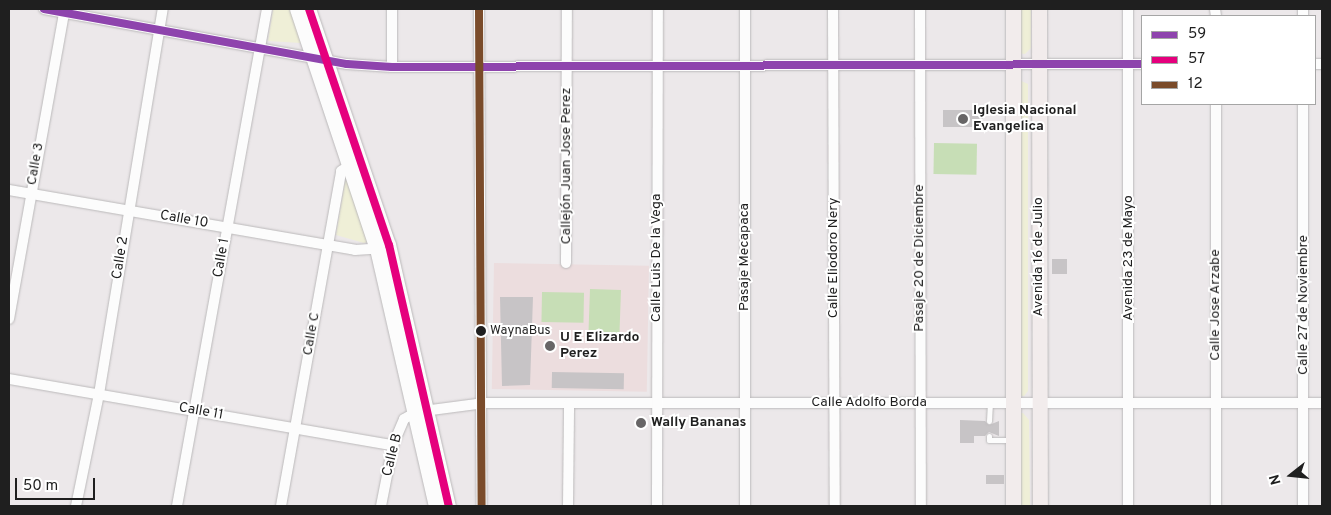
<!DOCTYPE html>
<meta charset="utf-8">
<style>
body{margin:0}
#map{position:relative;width:1331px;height:515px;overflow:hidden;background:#ece8ea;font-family:Overpass,sans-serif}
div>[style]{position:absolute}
.education>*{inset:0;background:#ecddde;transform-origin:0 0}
.park>*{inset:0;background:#efefd7}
.pitch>*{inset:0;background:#c7deb6;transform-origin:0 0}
.building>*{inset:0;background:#c7c4c6;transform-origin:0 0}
.roads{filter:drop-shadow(0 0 1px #bbb9ba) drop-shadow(0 0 1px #bbb9ba)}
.service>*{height:5px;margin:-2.5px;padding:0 2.5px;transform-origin:2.5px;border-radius:2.5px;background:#fcfcfc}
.minor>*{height:10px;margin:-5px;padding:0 5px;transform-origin:5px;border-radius:5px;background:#fcfcfc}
.tertiary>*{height:14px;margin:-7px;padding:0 7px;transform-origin:7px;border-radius:7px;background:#fcfcfc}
.secondary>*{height:15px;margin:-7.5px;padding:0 7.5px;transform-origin:7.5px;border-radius:7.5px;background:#f2ecec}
.bus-1>*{height:8px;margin:-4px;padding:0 4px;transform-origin:4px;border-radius:4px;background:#8e44ad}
.bus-2>*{height:8px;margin:-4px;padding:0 4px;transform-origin:4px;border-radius:4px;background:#e5007d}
.bus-3>*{height:8px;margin:-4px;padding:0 4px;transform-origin:4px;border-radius:4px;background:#7a4b2a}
.dots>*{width:14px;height:14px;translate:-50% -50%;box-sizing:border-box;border:2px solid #fff;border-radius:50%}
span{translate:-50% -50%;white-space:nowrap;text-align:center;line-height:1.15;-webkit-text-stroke:4px #fff;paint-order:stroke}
.bus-label{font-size:13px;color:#1f1f1f}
.left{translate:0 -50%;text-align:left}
.poi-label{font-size:14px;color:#1f1f1f;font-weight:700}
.street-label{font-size:14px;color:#1f1f1f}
.frame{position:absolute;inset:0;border:10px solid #1f1f1f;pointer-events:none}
.legend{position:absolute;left:1141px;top:15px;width:175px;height:90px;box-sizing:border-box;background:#fff;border:1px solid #a5a5a5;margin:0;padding:6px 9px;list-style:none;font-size:15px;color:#1f1f1f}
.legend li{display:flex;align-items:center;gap:10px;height:25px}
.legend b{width:25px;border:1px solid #a5a5a5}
.north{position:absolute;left:1266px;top:450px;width:50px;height:50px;-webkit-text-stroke:4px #fff;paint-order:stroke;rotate:254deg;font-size:14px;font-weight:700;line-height:20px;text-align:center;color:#1f1f1f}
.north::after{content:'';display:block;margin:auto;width:18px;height:22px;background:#1f1f1f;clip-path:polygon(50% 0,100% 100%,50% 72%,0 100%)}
.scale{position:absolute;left:15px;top:478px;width:80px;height:22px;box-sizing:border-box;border:2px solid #1f1f1f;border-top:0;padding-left:6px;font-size:15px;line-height:18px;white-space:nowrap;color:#1f1f1f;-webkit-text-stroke:4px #fff;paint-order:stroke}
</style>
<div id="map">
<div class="education">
<i style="left:494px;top:263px;width:155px;height:126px;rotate:1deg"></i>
</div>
<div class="park">
<i style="clip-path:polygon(273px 9px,292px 9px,301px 43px,268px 41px)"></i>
<i style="clip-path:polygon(1017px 9px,1031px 9px,1031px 48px,1025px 54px,1019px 53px)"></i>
<i style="clip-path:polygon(1019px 80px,1028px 84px,1028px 391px,1024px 396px,1019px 396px)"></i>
<i style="clip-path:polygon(349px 180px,368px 242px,364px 243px,336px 235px,345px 181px)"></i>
<i style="clip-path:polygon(1019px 413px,1023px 413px,1029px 420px,1030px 506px,1015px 506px)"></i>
</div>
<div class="pitch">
<i style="left:934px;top:143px;width:43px;height:31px;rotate:1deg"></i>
<i style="left:590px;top:289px;width:31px;height:44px;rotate:2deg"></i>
<i style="left:542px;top:292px;width:42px;height:30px;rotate:1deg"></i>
</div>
<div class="building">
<i style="left:943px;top:110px;width:40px;height:17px"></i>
<i style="left:1052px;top:259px;width:15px;height:15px"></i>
<i style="clip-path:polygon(500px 297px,533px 297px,530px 385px,502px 386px)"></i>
<i style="left:552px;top:372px;width:72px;height:16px;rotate:1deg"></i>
<i style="clip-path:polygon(960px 420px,985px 421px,989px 425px,999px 421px,999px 436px,989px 432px,985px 436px,974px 436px,974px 443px,960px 443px)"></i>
<i style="left:986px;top:475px;width:18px;height:9px"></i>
</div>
<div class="roads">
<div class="service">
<i style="left:989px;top:421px;width:18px;rotate:-87deg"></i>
<i style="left:989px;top:436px;width:4px;rotate:90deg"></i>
<i style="left:989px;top:440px;width:21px"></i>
</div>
<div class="minor">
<i style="left:44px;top:9px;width:308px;rotate:10.3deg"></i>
<i style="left:347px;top:64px;width:45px;rotate:3.8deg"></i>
<i style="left:392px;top:67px;width:750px;rotate:-0.23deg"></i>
<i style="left:392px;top:9px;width:58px;rotate:90deg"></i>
<i style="left:479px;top:9px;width:497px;rotate:89.7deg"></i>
<i style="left:833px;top:9px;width:497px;rotate:89.8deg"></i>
<i style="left:920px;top:9px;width:497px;rotate:89.9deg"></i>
<i style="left:1215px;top:9px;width:7px;rotate:82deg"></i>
<i style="left:1303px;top:16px;width:7px;rotate:-90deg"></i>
<i style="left:1315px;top:64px;width:7px"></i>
<i style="left:1303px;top:104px;width:402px;rotate:90deg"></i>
<i style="left:9px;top:190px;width:351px;rotate:9.8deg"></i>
<i style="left:355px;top:250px;width:26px;rotate:-4deg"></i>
<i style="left:566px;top:263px;width:254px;rotate:-89.8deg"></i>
<i style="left:9px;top:319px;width:315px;rotate:-79.8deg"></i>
<i style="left:9px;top:379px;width:390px;rotate:9.8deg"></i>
<i style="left:76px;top:506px;width:114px;rotate:-78.4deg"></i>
<i style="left:99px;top:394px;width:390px;rotate:-80.6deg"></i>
<i style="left:177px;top:506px;width:505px;rotate:-79.74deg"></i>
<i style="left:281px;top:506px;width:340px;rotate:-79.8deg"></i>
<i style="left:341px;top:171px;width:9px;rotate:-32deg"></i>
<i style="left:381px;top:506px;width:62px;rotate:-78.9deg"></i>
<i style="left:393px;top:445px;width:28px;rotate:-67deg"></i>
<i style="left:404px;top:419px;width:14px;rotate:-30deg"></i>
<i style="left:416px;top:412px;width:69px;rotate:-7.5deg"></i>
<i style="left:484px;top:403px;width:838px"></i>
<i style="left:568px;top:506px;width:103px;rotate:-89.4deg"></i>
<i style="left:657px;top:506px;width:497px;rotate:-89.9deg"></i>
<i style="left:745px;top:506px;width:497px;rotate:-90deg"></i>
<i style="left:1128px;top:506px;width:497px;rotate:-90deg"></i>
<i style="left:1216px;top:506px;width:402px;rotate:-90deg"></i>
</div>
<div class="tertiary">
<i style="left:297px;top:9px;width:253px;rotate:71.6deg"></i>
<i style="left:377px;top:249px;width:264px;rotate:77.1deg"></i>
<i style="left:309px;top:9px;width:249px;rotate:71.3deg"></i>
<i style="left:389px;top:245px;width:268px;rotate:77.1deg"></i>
</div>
<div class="secondary">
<i style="left:1013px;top:9px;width:497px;rotate:90deg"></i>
<i style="left:1039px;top:9px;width:497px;rotate:89.9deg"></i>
</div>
</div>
<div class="bus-1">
<i style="left:44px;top:9px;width:308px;rotate:10.3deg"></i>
<i style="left:347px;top:64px;width:45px;rotate:3.8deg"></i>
<i style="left:392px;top:67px;width:750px;rotate:-0.23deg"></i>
</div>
<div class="bus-2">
<i style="left:309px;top:9px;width:249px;rotate:71.3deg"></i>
<i style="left:389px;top:245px;width:268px;rotate:77.1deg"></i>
</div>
<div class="bus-3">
<i style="left:479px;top:9px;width:497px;rotate:89.7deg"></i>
</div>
<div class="dots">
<i style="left:963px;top:119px;background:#676566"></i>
<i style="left:481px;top:331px;background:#1f1f1f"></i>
<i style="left:550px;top:346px;background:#676566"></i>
<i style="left:641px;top:423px;background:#676566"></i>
</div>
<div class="bus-label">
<span class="left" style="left:490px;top:331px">WaynaBus</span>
</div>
<div class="poi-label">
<span class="left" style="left:973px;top:119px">Iglesia Nacional<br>Evangelica</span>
<span class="left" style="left:560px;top:346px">U E Elizardo<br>Perez</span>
<span class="left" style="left:651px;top:423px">Wally Bananas</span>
</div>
<div class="street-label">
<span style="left:36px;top:164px;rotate:-80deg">Calle 3</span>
<span style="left:567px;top:166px;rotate:-90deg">Callejón Juan Jose Perez</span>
<span style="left:184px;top:220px;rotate:10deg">Calle 10</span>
<span style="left:745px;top:257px;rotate:-90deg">Pasaje Mecapaca</span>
<span style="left:1039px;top:257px;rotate:-90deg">Avenida 16 de Julio</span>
<span style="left:121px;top:258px;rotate:-81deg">Calle 2</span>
<span style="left:222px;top:258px;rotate:-80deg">Calle 1</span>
<span style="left:657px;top:258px;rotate:-90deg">Calle Luis De la Vega</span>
<span style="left:834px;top:258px;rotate:-90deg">Calle Eliodoro Nery</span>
<span style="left:920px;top:258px;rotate:-90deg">Pasaje 20 de Diciembre</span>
<span style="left:1129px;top:258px;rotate:-90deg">Avenida 23 de Mayo</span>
<span style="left:1216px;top:305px;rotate:-90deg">Calle Jose Arzabe</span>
<span style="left:1304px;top:305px;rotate:-90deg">Calle 27 de Noviembre</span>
<span style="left:312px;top:334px;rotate:-80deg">Calle C</span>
<span style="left:869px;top:403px">Calle Adolfo Borda</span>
<span style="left:201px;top:412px;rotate:10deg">Calle 11</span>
<span style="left:393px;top:455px;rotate:-76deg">Calle B</span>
</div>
<div class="frame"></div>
<ul class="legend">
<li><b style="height:6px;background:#8e44ad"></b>59</li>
<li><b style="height:6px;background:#e5007d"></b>57</li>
<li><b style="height:6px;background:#7a4b2a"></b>12</li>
</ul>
<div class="north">N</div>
<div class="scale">50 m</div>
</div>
